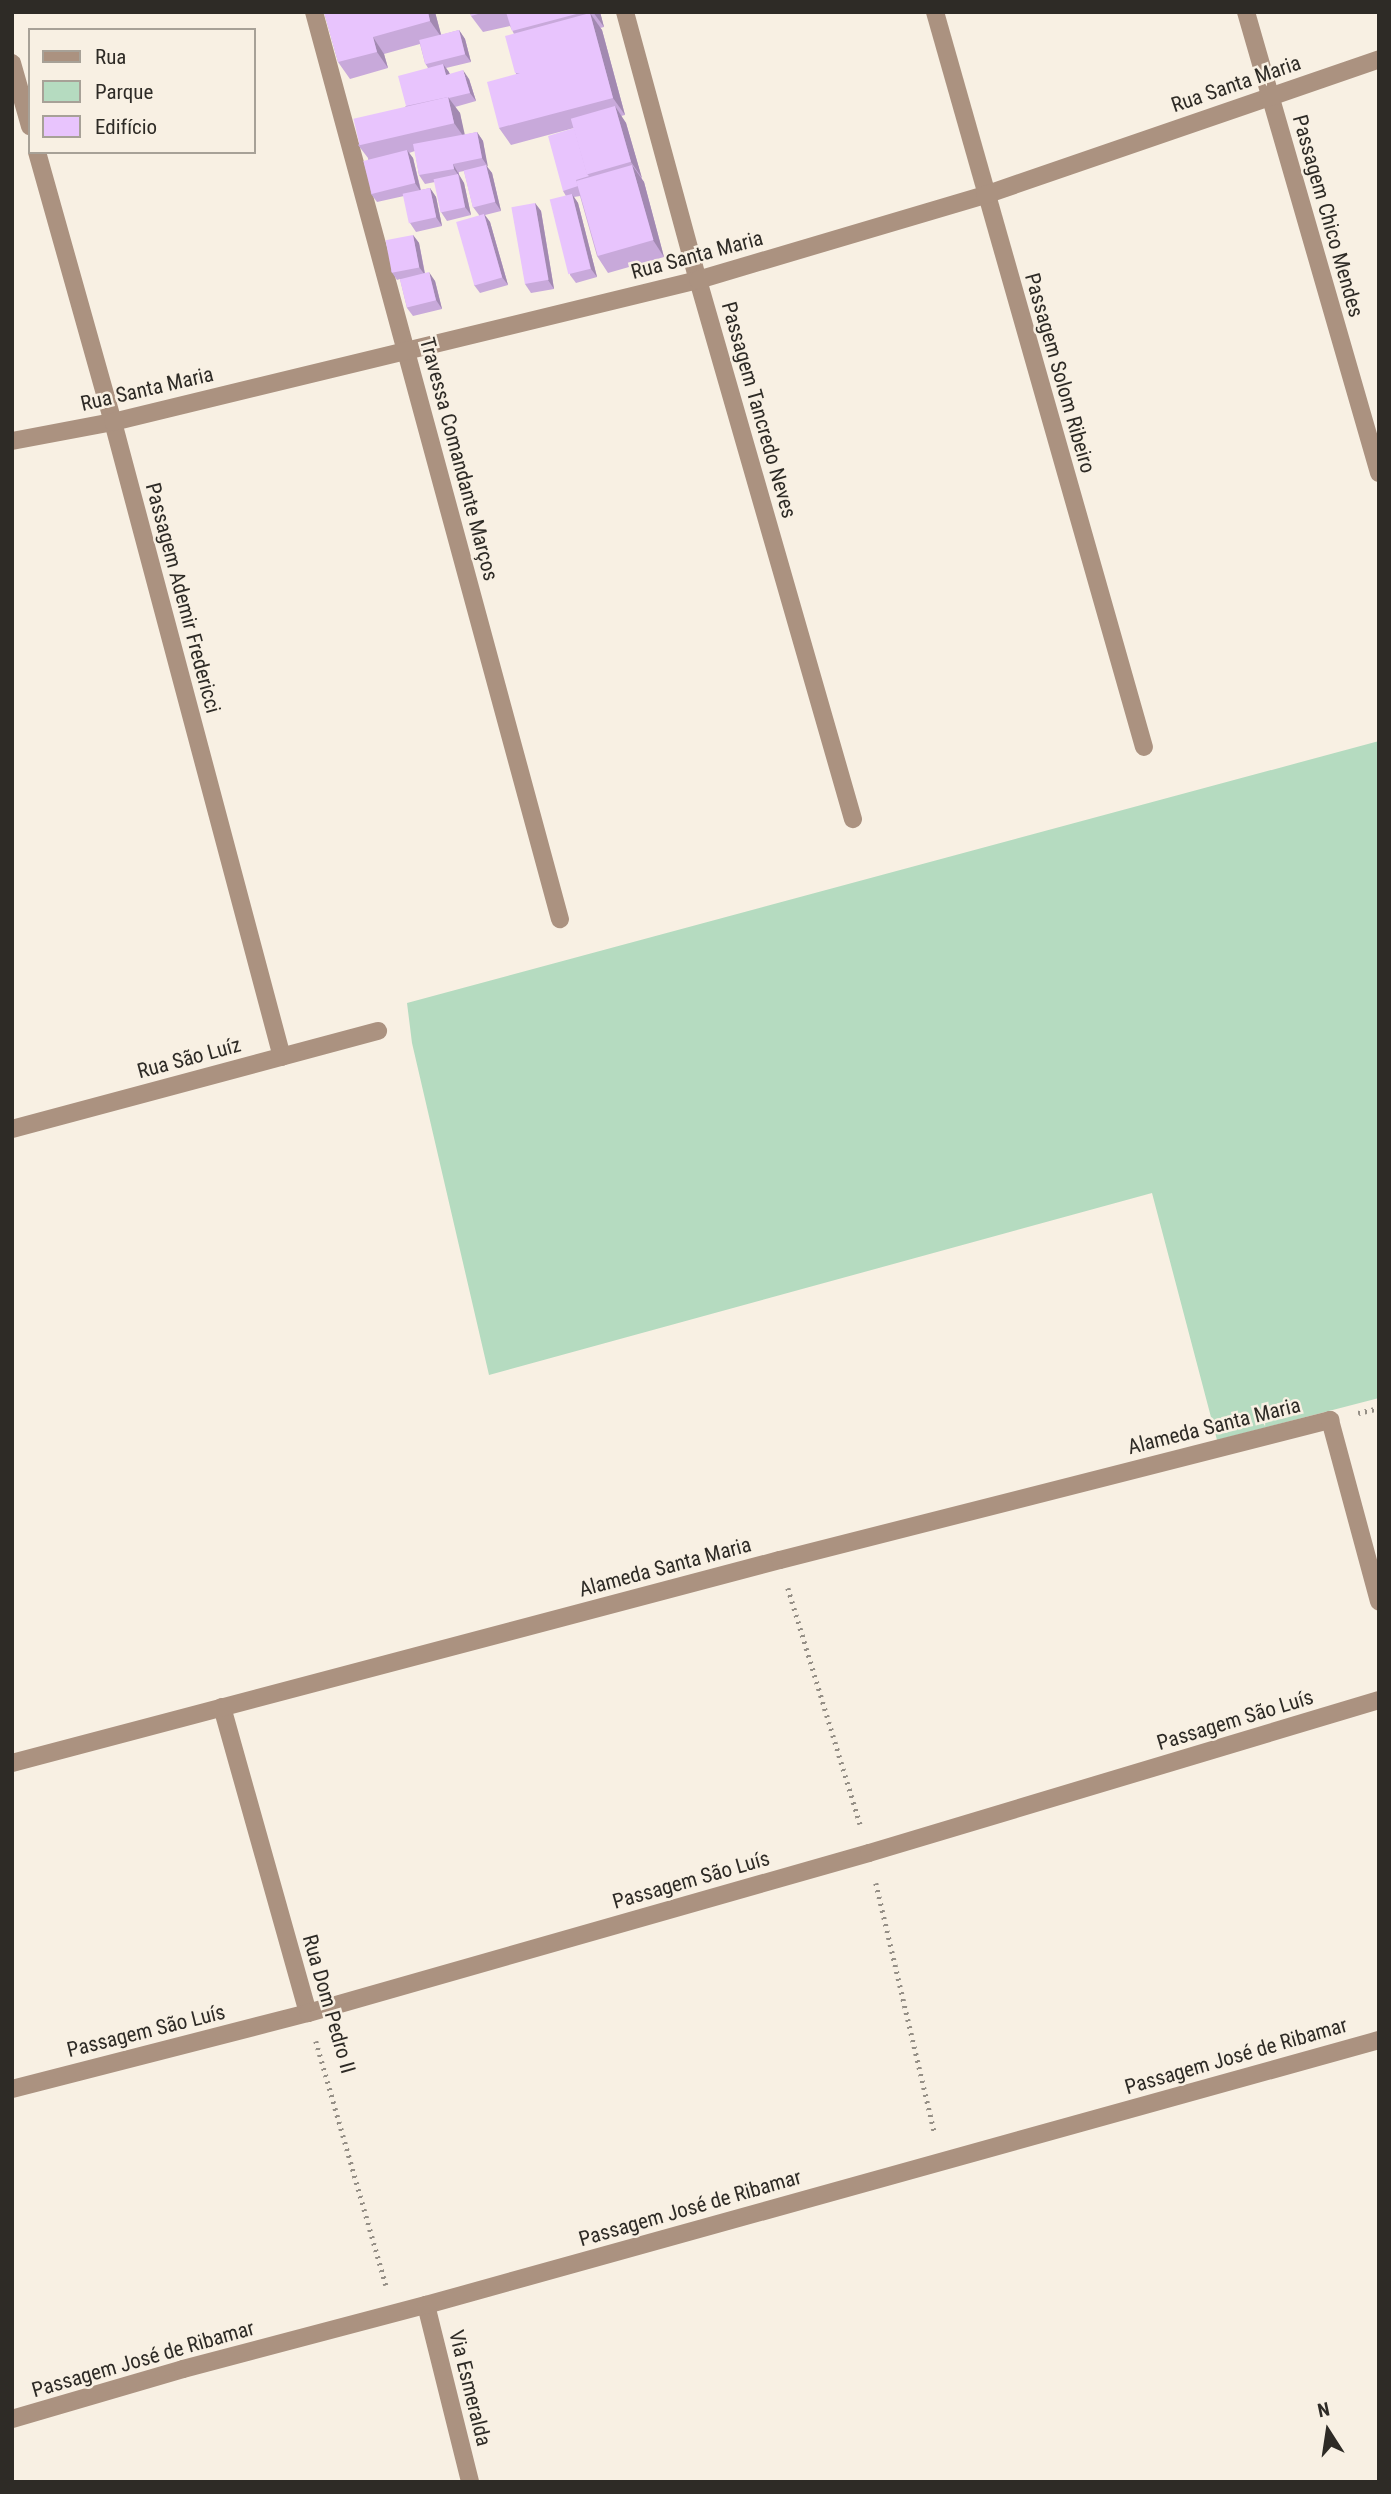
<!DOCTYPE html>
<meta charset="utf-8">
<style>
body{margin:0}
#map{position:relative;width:1391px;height:2494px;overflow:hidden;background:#f8f0e3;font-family:"Roboto Condensed",sans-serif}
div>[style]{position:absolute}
.green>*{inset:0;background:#b5dbc0}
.path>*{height:4.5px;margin-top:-2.25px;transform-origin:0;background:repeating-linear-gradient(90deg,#958f86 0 2px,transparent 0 7px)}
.street>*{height:18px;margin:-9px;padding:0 9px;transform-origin:9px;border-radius:9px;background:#ab9280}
.wall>*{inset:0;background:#c8a9da}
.shaded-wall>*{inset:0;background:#a289b1}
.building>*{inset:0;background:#e8c4fd;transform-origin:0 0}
span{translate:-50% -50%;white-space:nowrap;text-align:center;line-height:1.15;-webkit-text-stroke:5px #f8f0e3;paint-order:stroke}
.street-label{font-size:21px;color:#2e2b26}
.frame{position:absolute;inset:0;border:14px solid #2e2b26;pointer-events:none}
.legend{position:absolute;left:28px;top:28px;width:228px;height:126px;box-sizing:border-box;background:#f8f0e3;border:2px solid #a7a197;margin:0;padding:9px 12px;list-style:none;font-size:21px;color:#2e2b26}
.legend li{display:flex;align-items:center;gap:14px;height:35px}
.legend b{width:35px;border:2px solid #a7a197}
.north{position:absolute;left:1293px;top:2396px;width:70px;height:70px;-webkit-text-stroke:5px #f8f0e3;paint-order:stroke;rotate:348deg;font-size:19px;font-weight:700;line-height:28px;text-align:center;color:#2e2b26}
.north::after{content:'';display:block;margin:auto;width:24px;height:32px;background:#2e2b26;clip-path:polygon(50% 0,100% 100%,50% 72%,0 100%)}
</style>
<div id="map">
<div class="green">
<i style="clip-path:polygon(1379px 741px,1379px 1398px,1217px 1440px,1152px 1193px,489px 1375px,412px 1043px,407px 1003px)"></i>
</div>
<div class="path">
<i style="left:1358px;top:1413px;width:22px;rotate:-13deg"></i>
<i style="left:788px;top:1588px;width:247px;rotate:73deg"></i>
<i style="left:876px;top:1883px;width:258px;rotate:76.8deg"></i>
<i style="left:316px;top:2041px;width:254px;rotate:74deg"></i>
</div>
<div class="street">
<i style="left:314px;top:12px;width:940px;rotate:74.83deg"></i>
<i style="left:625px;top:12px;width:278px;rotate:74.8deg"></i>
<i style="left:698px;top:280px;width:561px;rotate:73.96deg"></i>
<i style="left:935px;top:12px;width:764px;rotate:74.13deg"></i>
<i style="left:1246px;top:12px;width:480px;rotate:73.9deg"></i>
<i style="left:12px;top:63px;width:66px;rotate:74.1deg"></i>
<i style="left:37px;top:152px;width:280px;rotate:74.3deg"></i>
<i style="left:113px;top:422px;width:657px;rotate:75.1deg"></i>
<i style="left:12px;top:441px;width:103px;rotate:-10.7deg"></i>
<i style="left:113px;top:422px;width:602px;rotate:-13.64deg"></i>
<i style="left:698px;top:280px;width:299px;rotate:-16.5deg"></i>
<i style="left:985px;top:195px;width:417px;rotate:-19deg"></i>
<i style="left:12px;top:1129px;width:379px;rotate:-15deg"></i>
<i style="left:222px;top:1707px;width:318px;rotate:74.3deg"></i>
<i style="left:12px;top:1763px;width:794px;rotate:-14.81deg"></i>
<i style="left:780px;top:1560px;width:568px;rotate:-14.28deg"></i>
<i style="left:1330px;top:1420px;width:188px;rotate:74.9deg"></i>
<i style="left:12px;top:2089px;width:306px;rotate:-14.4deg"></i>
<i style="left:308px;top:2013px;width:583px;rotate:-15.92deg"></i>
<i style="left:869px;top:1853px;width:532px;rotate:-16.7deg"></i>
<i style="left:426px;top:2305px;width:182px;rotate:76deg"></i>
<i style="left:12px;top:2419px;width:178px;rotate:-16.3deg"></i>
<i style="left:183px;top:2369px;width:251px;rotate:-14.8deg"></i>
<i style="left:426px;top:2305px;width:989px;rotate:-15.54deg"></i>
</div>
<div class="wall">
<i style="clip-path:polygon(324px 12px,435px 12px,441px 35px,459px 30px,465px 39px,471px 62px,446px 68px,450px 74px,469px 79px,476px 101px,455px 107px,460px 113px,464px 135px,477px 132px,483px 141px,487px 167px,492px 173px,501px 211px,485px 215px,490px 222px,508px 285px,480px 293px,474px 285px,479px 215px,473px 207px,464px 171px,459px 172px,459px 176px,464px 183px,471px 215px,447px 221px,441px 212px,435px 182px,425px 184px,419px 175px,415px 151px,409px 153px,413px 158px,421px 190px,430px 188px,436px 197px,442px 226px,416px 232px,410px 223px,404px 196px,377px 202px,371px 194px,368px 158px,358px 145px,406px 106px,428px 68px,425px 63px,420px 44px,384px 54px,388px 68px,350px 79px,338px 62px)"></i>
<i style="clip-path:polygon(470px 12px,600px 12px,604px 27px,600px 28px,602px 30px,625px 115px,621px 116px,626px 123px,642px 179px,644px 182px,664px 257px,608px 273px,597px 256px,580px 196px,574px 197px,578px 203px,597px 277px,576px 283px,570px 275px,566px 196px,563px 191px,574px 128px,511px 145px,499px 128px,516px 74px,514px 34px,510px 26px,483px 32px,471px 16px)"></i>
<i style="clip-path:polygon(535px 203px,541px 211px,554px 289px,531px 293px,525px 284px)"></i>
<i style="clip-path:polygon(413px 235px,419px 243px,425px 273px,435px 281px,442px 309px,413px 316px,407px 308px,400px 279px,397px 280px,391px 271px)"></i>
</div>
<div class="shaded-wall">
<i style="clip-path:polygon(428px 12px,435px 12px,442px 38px,430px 21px)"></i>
<i style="clip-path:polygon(593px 12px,600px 12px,604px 27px)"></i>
<i style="clip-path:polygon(590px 13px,602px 30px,625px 115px,613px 98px)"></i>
<i style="clip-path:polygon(459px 30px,465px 39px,471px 62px,465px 54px)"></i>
<i style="clip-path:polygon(373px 37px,384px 54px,388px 68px,377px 52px)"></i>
<i style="clip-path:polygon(443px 64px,449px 72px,452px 84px,446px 75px)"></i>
<i style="clip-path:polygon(463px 70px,469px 79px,476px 101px,470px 93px)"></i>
<i style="clip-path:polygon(448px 97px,460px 113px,466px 140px,454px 123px)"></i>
<i style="clip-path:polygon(615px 106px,626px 123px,642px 178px,631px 162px)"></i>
<i style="clip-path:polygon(477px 132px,483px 141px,488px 167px,482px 158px)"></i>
<i style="clip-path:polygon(407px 150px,413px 158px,421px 192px,415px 183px)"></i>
<i style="clip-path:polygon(453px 164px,464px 183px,471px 215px,465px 207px,459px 176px,454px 169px)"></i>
<i style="clip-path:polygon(486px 165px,492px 173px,501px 211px,495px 202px)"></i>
<i style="clip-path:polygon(632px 165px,644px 182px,664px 257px,653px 240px)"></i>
<i style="clip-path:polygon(430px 188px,436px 197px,442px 226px,436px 217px)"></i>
<i style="clip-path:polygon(572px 194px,578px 203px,597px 277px,591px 269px)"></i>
<i style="clip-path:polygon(535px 203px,541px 211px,554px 289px,548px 280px)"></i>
<i style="clip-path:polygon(484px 214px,490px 222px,508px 285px,502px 277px)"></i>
<i style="clip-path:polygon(413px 235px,419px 243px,425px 275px,419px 267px)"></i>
<i style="clip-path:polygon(429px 272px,435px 281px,442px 309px,436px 300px)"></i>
</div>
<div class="building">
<i style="clip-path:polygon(324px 12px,428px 12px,430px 21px,373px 37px,377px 52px,338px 62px)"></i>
<i style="clip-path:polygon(470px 12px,485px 12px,471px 16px)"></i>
<i style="clip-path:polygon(506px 12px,584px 12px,512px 31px)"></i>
<i style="clip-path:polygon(590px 13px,613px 98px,499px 128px,487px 82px,520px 73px,515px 73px,505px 36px)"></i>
<i style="left:459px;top:30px;width:25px;height:41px;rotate:76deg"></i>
<i style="clip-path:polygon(443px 64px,446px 75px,463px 70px,470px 93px,449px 98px,448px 97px,406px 106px,398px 76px)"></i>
<i style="left:448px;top:97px;width:27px;height:97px;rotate:77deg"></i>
<i style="left:615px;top:106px;width:58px;height:46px;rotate:74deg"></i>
<i style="clip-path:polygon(574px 128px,587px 174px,589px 176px,576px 180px,578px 186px,563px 191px,548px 136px)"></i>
<i style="clip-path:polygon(477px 132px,482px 158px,453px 164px,454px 169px,419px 175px,413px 144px)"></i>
<i style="left:407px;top:150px;width:34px;height:45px;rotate:76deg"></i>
<i style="left:486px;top:165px;width:38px;height:23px;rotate:76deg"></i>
<i style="left:632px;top:165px;width:78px;height:58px;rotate:74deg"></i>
<i style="left:458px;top:174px;width:34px;height:25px;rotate:78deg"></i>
<i style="left:430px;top:188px;width:30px;height:28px;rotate:78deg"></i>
<i style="left:572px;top:194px;width:77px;height:23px;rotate:76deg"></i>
<i style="left:535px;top:203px;width:78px;height:24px;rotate:80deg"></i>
<i style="left:484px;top:214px;width:66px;height:29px;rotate:74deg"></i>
<i style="left:413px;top:235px;width:33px;height:28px;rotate:79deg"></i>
<i style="left:429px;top:272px;width:29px;height:30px;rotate:76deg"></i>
</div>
<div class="street-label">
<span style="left:1236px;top:84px;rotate:-19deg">Rua Santa Maria</span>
<span style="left:1328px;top:216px;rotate:74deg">Passagem Chico Mendes</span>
<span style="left:697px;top:255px;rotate:-15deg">Rua Santa Maria</span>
<span style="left:1060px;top:373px;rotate:74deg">Passagem Solom Ribeiro</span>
<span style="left:147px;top:389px;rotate:-13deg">Rua Santa Maria</span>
<span style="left:759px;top:410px;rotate:74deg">Passagem Tancredo Neves</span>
<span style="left:459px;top:459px;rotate:75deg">Travessa Comandante Marços</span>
<span style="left:183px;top:598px;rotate:75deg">Passagem Ademir Fredericci</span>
<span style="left:189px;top:1058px;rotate:-15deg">Rua São Luíz</span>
<span style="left:1214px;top:1426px;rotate:-14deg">Alameda Santa Maria</span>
<span style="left:665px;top:1567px;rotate:-15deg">Alameda Santa Maria</span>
<span style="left:1235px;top:1720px;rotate:-17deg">Passagem São Luís</span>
<span style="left:691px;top:1880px;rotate:-16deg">Passagem São Luís</span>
<span style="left:329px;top:2004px;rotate:74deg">Rua Dom Pedro II</span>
<span style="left:146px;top:2031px;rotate:-14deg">Passagem São Luís</span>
<span style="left:1236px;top:2056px;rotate:-16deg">Passagem José de Ribamar</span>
<span style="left:690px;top:2208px;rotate:-16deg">Passagem José de Ribamar</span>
<span style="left:143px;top:2359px;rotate:-16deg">Passagem José de Ribamar</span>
<span style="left:470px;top:2388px;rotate:76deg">Via Esmeralda</span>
</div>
<div class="frame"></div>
<ul class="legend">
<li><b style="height:9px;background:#ab9280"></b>Rua</li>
<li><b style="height:19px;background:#b5dbc0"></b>Parque</li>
<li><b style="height:19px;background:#e8c4fd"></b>Edifício</li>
</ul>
<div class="north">N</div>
</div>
